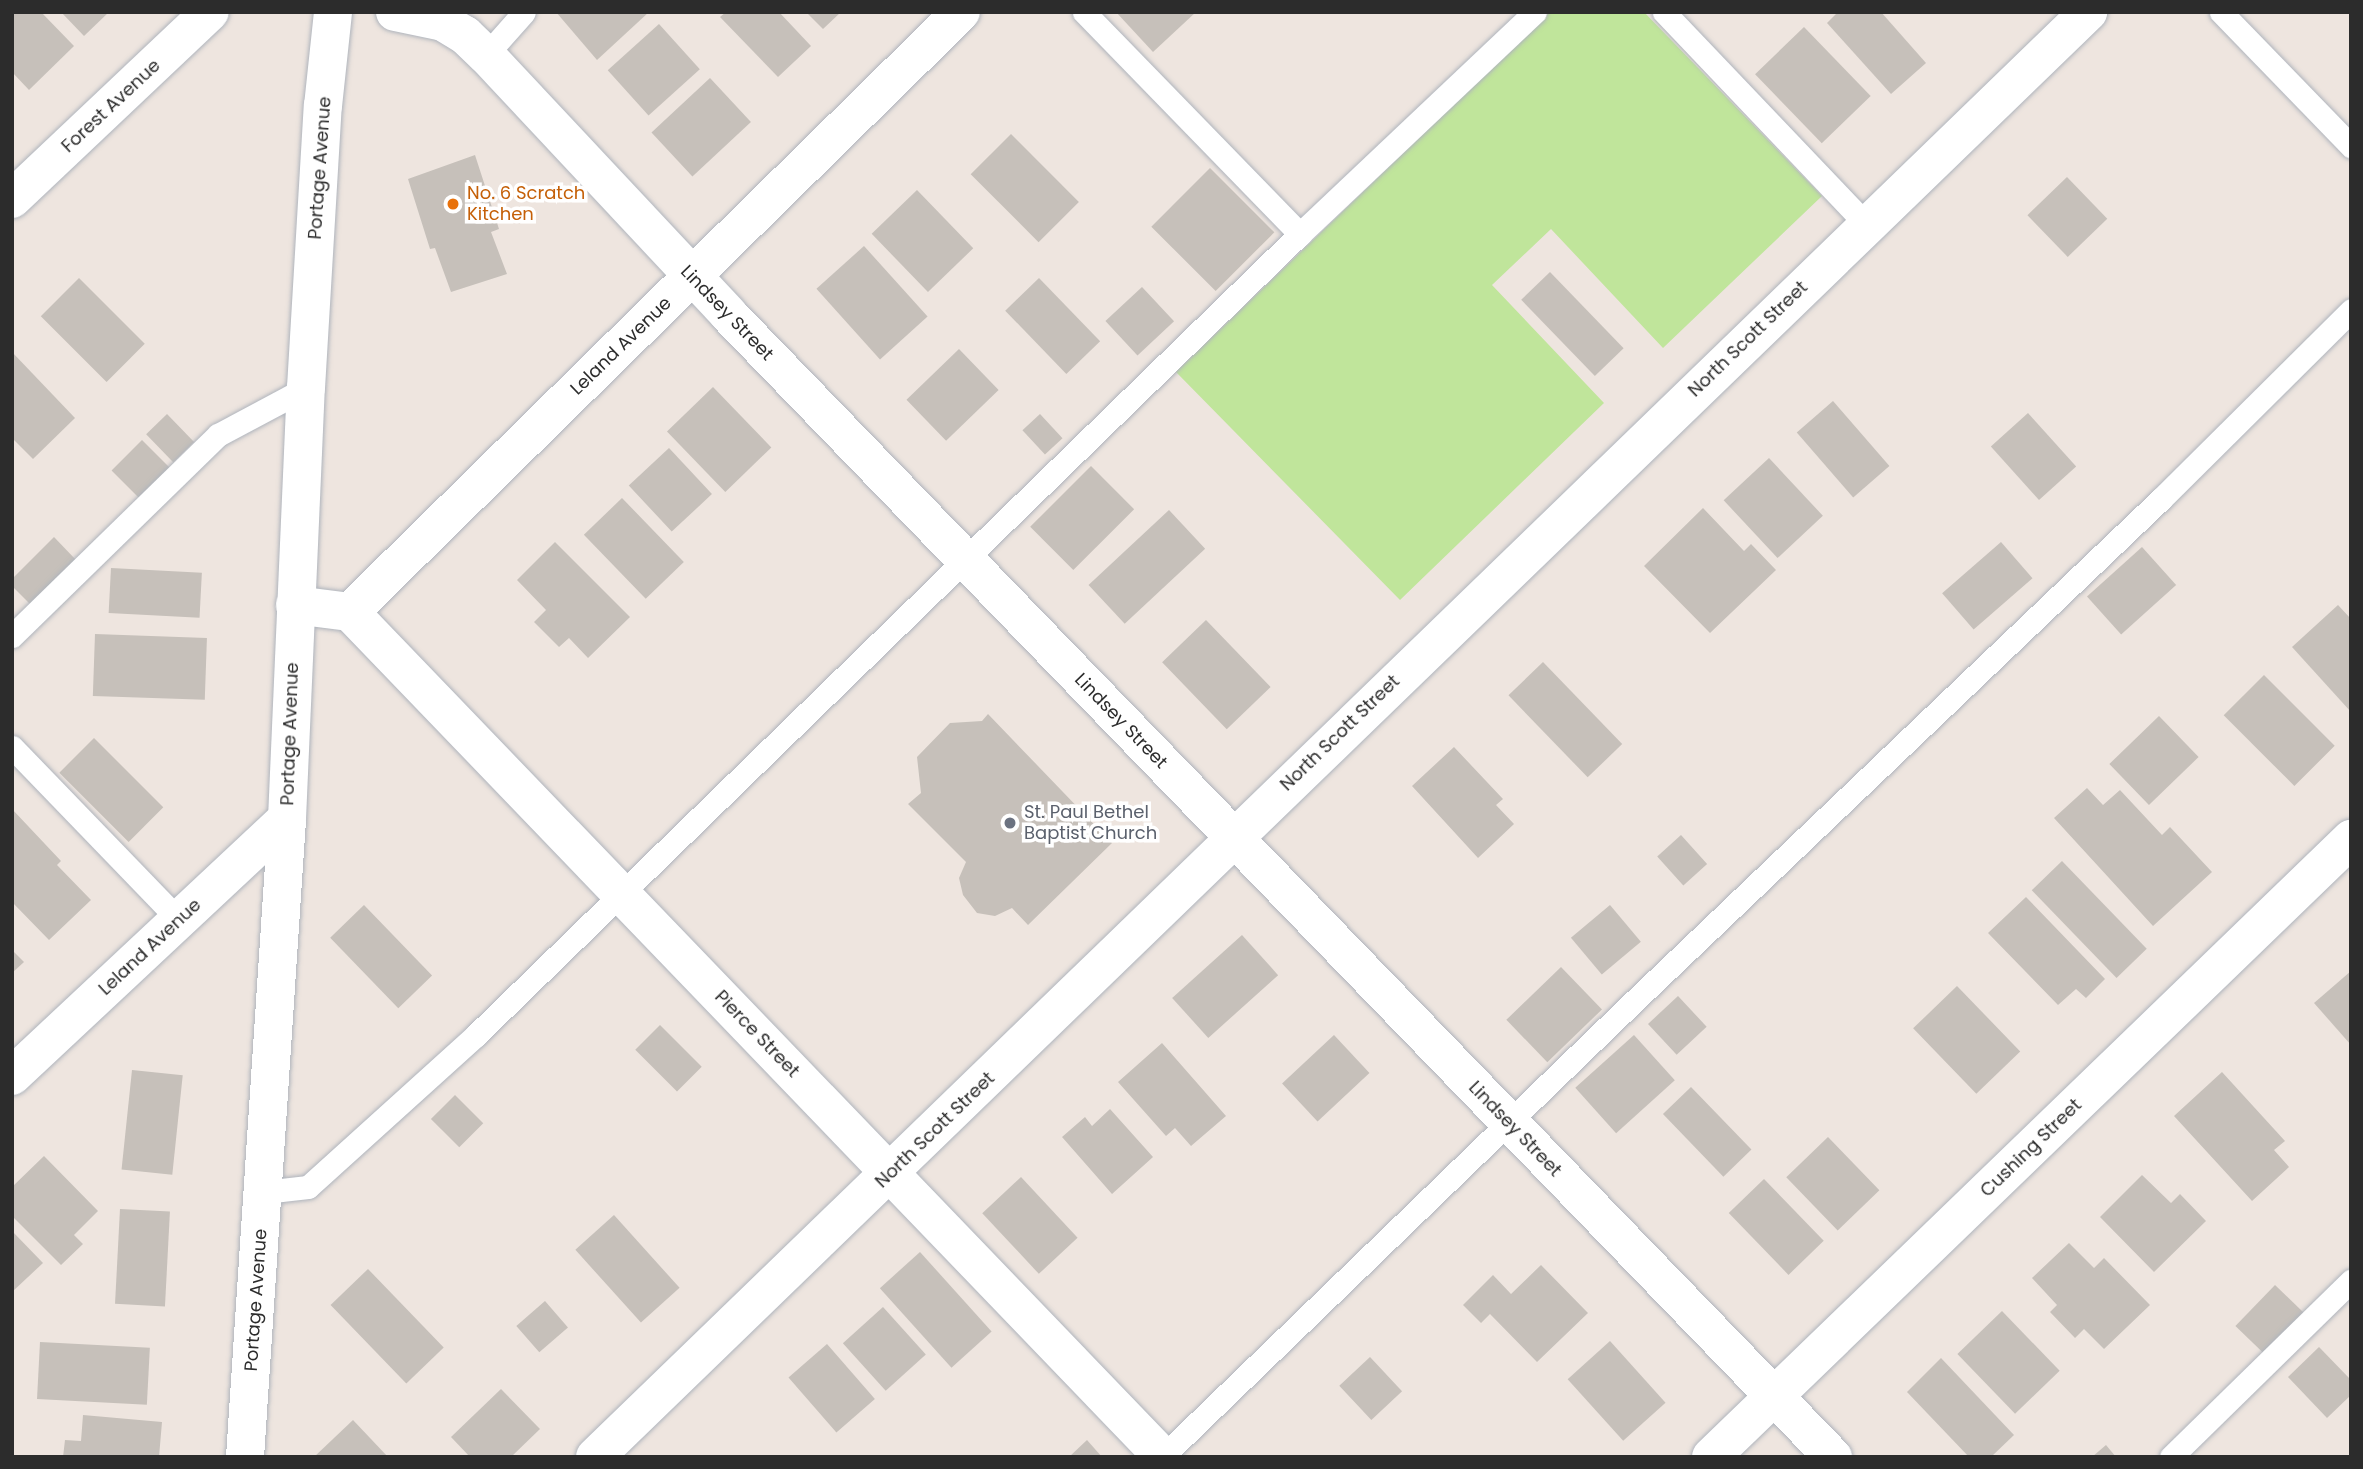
<!DOCTYPE html>
<style>
body{margin:0}
#map{position:relative;width:2363px;height:1469px;overflow:hidden;background:#eee5df;font-family:Poppins,sans-serif}
div>[style]{position:absolute}
.green>*{inset:0;background:#c0e59b}
.building>*{inset:0;background:#c6c0ba;transform-origin:0 0}
.roads{filter:drop-shadow(0 0 2px #afb4bc) drop-shadow(0 0 2px #afb4bc)}
.service>*{height:23px;margin:-11.5px;padding:0 11.5px;transform-origin:11.5px;border-radius:11.5px;background:#fff}
.minor>*{height:38px;margin:-19px;padding:0 19px;transform-origin:19px;border-radius:19px;background:#fff}
.secondary>*{height:38px;margin:-19px;padding:0 19px;transform-origin:19px;border-radius:19px;background:#fff}
.dots>*{width:19px;height:19px;translate:-50% -50%;box-sizing:border-box;border:4px solid #fff;border-radius:50%}
span{translate:-50% -50%;white-space:nowrap;text-align:center;line-height:1.15;-webkit-text-stroke:7px #fff;paint-order:stroke}
.street-label{font-size:18px;color:#2c2c2c}
.food-label{font-size:18px;color:#c56008}
.left{translate:0 -50%;text-align:left}
.worship-label{font-size:18px;color:#5b616d}
.frame{position:absolute;inset:0;border:14px solid #2c2c2c;pointer-events:none}
</style>
<div id="map">
<div class="green">
<i style="clip-path:polygon(1550px 12px,1644px 12px,1822px 196px,1663px 348px,1551px 229px,1492px 285px,1604px 403px,1400px 600px,1176px 372px)"></i>
</div>
<div class="building">
<i style="clip-path:polygon(12px 12px,41px 12px,74px 46px,29px 90px,12px 72px)"></i>
<i style="clip-path:polygon(61px 12px,109px 12px,84px 36px)"></i>
<i style="clip-path:polygon(556px 12px,649px 12px,597px 60px)"></i>
<i style="clip-path:polygon(726px 12px,779px 12px,811px 46px,778px 77px,720px 17px)"></i>
<i style="clip-path:polygon(806px 12px,841px 12px,823px 29px)"></i>
<i style="clip-path:polygon(1116px 12px,1196px 12px,1153px 52px)"></i>
<i style="clip-path:polygon(1838px 12px,1881px 12px,1926px 63px,1891px 94px,1827px 23px)"></i>
<i style="left:659px;top:24px;width:61px;height:69px;rotate:48deg"></i>
<i style="left:1804px;top:27px;width:96px;height:68px;rotate:46deg"></i>
<i style="left:710px;top:78px;width:60px;height:80px;rotate:47deg"></i>
<i style="left:1011px;top:134px;width:96px;height:57px;rotate:45deg"></i>
<i style="clip-path:polygon(475px 155px,499px 229px,491px 232px,507px 274px,451px 292px,435px 248px,430px 249px,408px 179px)"></i>
<i style="left:1210px;top:168px;width:91px;height:83px;rotate:45deg"></i>
<i style="left:2067px;top:177px;width:58px;height:55px;rotate:46deg"></i>
<i style="left:917px;top:190px;width:81px;height:63px;rotate:46deg"></i>
<i style="left:864px;top:246px;width:95px;height:64px;rotate:48deg"></i>
<i style="left:1550px;top:272px;width:106px;height:40px;rotate:46deg"></i>
<i style="left:79px;top:278px;width:93px;height:54px;rotate:45deg"></i>
<i style="left:1039px;top:278px;width:88px;height:47px;rotate:46deg"></i>
<i style="left:1142px;top:287px;width:47px;height:50px;rotate:47deg"></i>
<i style="left:959px;top:349px;width:57px;height:73px;rotate:46deg"></i>
<i style="clip-path:polygon(12px 352px,75px 418px,33px 459px,12px 438px)"></i>
<i style="left:713px;top:387px;width:84px;height:64px;rotate:46deg"></i>
<i style="left:1833px;top:401px;width:86px;height:48px;rotate:49deg"></i>
<i style="left:2028px;top:413px;width:72px;height:50px;rotate:48deg"></i>
<i style="left:167px;top:414px;width:39px;height:29px;rotate:46deg"></i>
<i style="left:1040px;top:414px;width:33px;height:24px;rotate:47deg"></i>
<i style="left:142px;top:440px;width:41px;height:43px;rotate:45deg"></i>
<i style="left:669px;top:448px;width:63px;height:55px;rotate:47deg"></i>
<i style="left:1769px;top:458px;width:79px;height:62px;rotate:47deg"></i>
<i style="left:1091px;top:466px;width:61px;height:86px;rotate:45deg"></i>
<i style="left:622px;top:498px;width:89px;height:53px;rotate:46deg"></i>
<i style="clip-path:polygon(1703px 508px,1744px 551px,1751px 544px,1776px 570px,1710px 633px,1644px 566px)"></i>
<i style="left:1169px;top:510px;width:53px;height:110px;rotate:47deg"></i>
<i style="clip-path:polygon(54px 537px,77px 561px,32px 606px,12px 586px,12px 579px)"></i>
<i style="clip-path:polygon(555px 542px,630px 617px,588px 658px,569px 638px,559px 647px,534px 622px,546px 610px,517px 580px)"></i>
<i style="left:2001px;top:542px;width:48px;height:78px;rotate:49deg"></i>
<i style="left:2142px;top:547px;width:51px;height:74px;rotate:48deg"></i>
<i style="left:111px;top:568px;width:91px;height:45px;rotate:3deg"></i>
<i style="clip-path:polygon(2338px 605px,2351px 619px,2351px 712px,2292px 647px)"></i>
<i style="left:1206px;top:620px;width:93px;height:61px;rotate:46deg"></i>
<i style="left:95px;top:634px;width:112px;height:62px;rotate:2deg"></i>
<i style="left:1543px;top:662px;width:114px;height:48px;rotate:46deg"></i>
<i style="left:2264px;top:675px;width:100px;height:57px;rotate:45deg"></i>
<i style="clip-path:polygon(988px 714px,1112px 843px,1028px 925px,1012px 908px,995px 916px,977px 913px,963px 895px,959px 878px,966px 862px,908px 804px,921px 793px,917px 757px,950px 723px,982px 721px)"></i>
<i style="left:2159px;top:716px;width:57px;height:69px;rotate:46deg"></i>
<i style="left:94px;top:738px;width:98px;height:49px;rotate:45deg"></i>
<i style="clip-path:polygon(1454px 747px,1503px 799px,1496px 805px,1514px 824px,1478px 858px,1412px 786px)"></i>
<i style="clip-path:polygon(2087px 788px,2103px 805px,2120px 790px,2162px 835px,2170px 827px,2212px 872px,2153px 926px,2054px 818px)"></i>
<i style="clip-path:polygon(12px 809px,61px 861px,57px 865px,91px 900px,49px 940px,12px 902px)"></i>
<i style="left:1681px;top:835px;width:39px;height:32px;rotate:48deg"></i>
<i style="left:2062px;top:861px;width:122px;height:42px;rotate:46deg"></i>
<i style="clip-path:polygon(2026px 897px,2105px 979px,2086px 998px,2076px 989px,2058px 1005px,1988px 933px)"></i>
<i style="left:364px;top:905px;width:98px;height:47px;rotate:46deg"></i>
<i style="left:1610px;top:905px;width:48px;height:51px;rotate:50deg"></i>
<i style="left:1242px;top:935px;width:54px;height:94px;rotate:48deg"></i>
<i style="clip-path:polygon(12px 950px,24px 962px,12px 973px)"></i>
<i style="left:1561px;top:967px;width:59px;height:76px;rotate:46deg"></i>
<i style="clip-path:polygon(2351px 971px,2351px 1045px,2314px 1003px)"></i>
<i style="left:1957px;top:986px;width:91px;height:61px;rotate:46deg"></i>
<i style="left:1678px;top:996px;width:42px;height:41px;rotate:47deg"></i>
<i style="left:660px;top:1025px;width:59px;height:35px;rotate:45deg"></i>
<i style="left:1334px;top:1035px;width:52px;height:71px;rotate:47deg"></i>
<i style="left:1634px;top:1035px;width:61px;height:79px;rotate:48deg"></i>
<i style="clip-path:polygon(1162px 1043px,1226px 1116px,1191px 1146px,1175px 1128px,1166px 1136px,1118px 1082px)"></i>
<i style="left:132px;top:1070px;width:51px;height:100px;rotate:6deg"></i>
<i style="clip-path:polygon(2222px 1072px,2285px 1141px,2274px 1150px,2289px 1167px,2252px 1201px,2174px 1116px)"></i>
<i style="left:1691px;top:1087px;width:87px;height:39px;rotate:46deg"></i>
<i style="left:455px;top:1095px;width:40px;height:34px;rotate:45deg"></i>
<i style="clip-path:polygon(1110px 1109px,1153px 1157px,1112px 1194px,1062px 1137px,1085px 1117px,1092px 1126px)"></i>
<i style="left:1828px;top:1137px;width:74px;height:58px;rotate:46deg"></i>
<i style="clip-path:polygon(44px 1156px,98px 1211px,74px 1235px,83px 1244px,61px 1265px,12px 1216px,12px 1187px)"></i>
<i style="clip-path:polygon(2142px 1175px,2171px 1203px,2180px 1194px,2206px 1221px,2154px 1272px,2100px 1217px)"></i>
<i style="left:1021px;top:1177px;width:83px;height:53px;rotate:47deg"></i>
<i style="left:1764px;top:1179px;width:86px;height:49px;rotate:46deg"></i>
<i style="left:120px;top:1209px;width:50px;height:95px;rotate:3deg"></i>
<i style="left:614px;top:1215px;width:98px;height:52px;rotate:48deg"></i>
<i style="clip-path:polygon(12px 1231px,43px 1263px,12px 1292px)"></i>
<i style="clip-path:polygon(2069px 1243px,2094px 1268px,2104px 1258px,2150px 1305px,2104px 1349px,2084px 1329px,2075px 1338px,2050px 1312px,2057px 1305px,2032px 1278px)"></i>
<i style="left:920px;top:1252px;width:107px;height:54px;rotate:48deg"></i>
<i style="clip-path:polygon(1541px 1265px,1588px 1313px,1537px 1362px,1490px 1314px,1481px 1323px,1463px 1305px,1493px 1275px,1511px 1294px)"></i>
<i style="left:368px;top:1269px;width:109px;height:52px;rotate:46deg"></i>
<i style="left:2275px;top:1285px;width:40px;height:57px;rotate:44deg"></i>
<i style="left:545px;top:1301px;width:35px;height:38px;rotate:49deg"></i>
<i style="left:883px;top:1307px;width:64px;height:54px;rotate:48deg"></i>
<i style="left:2002px;top:1311px;width:83px;height:62px;rotate:46deg"></i>
<i style="left:1610px;top:1341px;width:83px;height:57px;rotate:48deg"></i>
<i style="left:40px;top:1342px;width:110px;height:57px;rotate:3deg"></i>
<i style="left:827px;top:1344px;width:73px;height:51px;rotate:49deg"></i>
<i style="clip-path:polygon(2319px 1347px,2351px 1380px,2351px 1395px,2327px 1418px,2288px 1377px)"></i>
<i style="left:1370px;top:1357px;width:47px;height:42px;rotate:47deg"></i>
<i style="clip-path:polygon(1941px 1358px,2014px 1435px,1991px 1457px,1969px 1457px,1907px 1392px)"></i>
<i style="clip-path:polygon(501px 1389px,540px 1429px,511px 1457px,470px 1457px,451px 1437px)"></i>
<i style="clip-path:polygon(83px 1415px,162px 1422px,159px 1457px,63px 1457px,65px 1440px,81px 1441px)"></i>
<i style="clip-path:polygon(353px 1420px,388px 1457px,314px 1457px)"></i>
<i style="clip-path:polygon(1087px 1440px,1102px 1457px,1069px 1457px)"></i>
<i style="clip-path:polygon(2106px 1445px,2116px 1457px,2092px 1457px)"></i>
</div>
<div class="roads">
<div class="service">
<i style="left:1084px;top:12px;width:310px;rotate:45.8deg"></i>
<i style="left:1664px;top:12px;width:294px;rotate:46.4deg"></i>
<i style="left:2221px;top:12px;width:187px;rotate:45.9deg"></i>
<i style="left:486px;top:55px;width:57px;rotate:-48.5deg"></i>
<i style="left:12px;top:636px;width:288px;rotate:-44.3deg"></i>
<i style="left:218px;top:435px;width:100px;rotate:-28.1deg"></i>
<i style="left:12px;top:747px;width:240px;rotate:46deg"></i>
<i style="left:264px;top:1192px;width:44px;rotate:-6.5deg"></i>
<i style="left:308px;top:1187px;width:227px;rotate:-42.1deg"></i>
<i style="left:476px;top:1035px;width:1149px;rotate:-44.19deg"></i>
<i style="left:1300px;top:234px;width:323px;rotate:-43.4deg"></i>
<i style="left:1162px;top:1457px;width:651px;rotate:-44deg"></i>
<i style="left:1630px;top:1005px;width:733px;rotate:-43.62deg"></i>
<i style="left:2161px;top:499px;width:268px;rotate:-44.8deg"></i>
<i style="left:2171px;top:1457px;width:252px;rotate:-44.4deg"></i>
</div>
<div class="minor">
<i style="left:395px;top:12px;width:49px;rotate:11.8deg"></i>
<i style="left:443px;top:22px;width:26px;rotate:31deg"></i>
<i style="left:465px;top:35px;width:29px;rotate:44deg"></i>
<i style="left:486px;top:55px;width:354px;rotate:46.9deg"></i>
<i style="left:728px;top:314px;width:1590px;rotate:45.97deg"></i>
<i style="left:12px;top:199px;width:272px;rotate:-43.4deg"></i>
<i style="left:295px;top:605px;width:55px;rotate:7.3deg"></i>
<i style="left:350px;top:612px;width:856px;rotate:-44.48deg"></i>
<i style="left:350px;top:612px;width:1173px;rotate:46.11deg"></i>
<i style="left:12px;top:1076px;width:376px;rotate:-43.1deg"></i>
<i style="left:595px;top:1457px;width:2078px;rotate:-44.06deg"></i>
<i style="left:1711px;top:1457px;width:890px;rotate:-44deg"></i>
</div>
<div class="secondary">
<i style="left:245px;top:1457px;width:639px;rotate:-86.23deg"></i>
<i style="left:287px;top:819px;width:431px;rotate:-87.5deg"></i>
<i style="left:306px;top:388px;width:283px;rotate:-86.6deg"></i>
<i style="left:323px;top:106px;width:95px;rotate:-83.9deg"></i>
</div>
</div>
<div class="dots">
<i style="left:453px;top:204px;background:#e8710a"></i>
<i style="left:1010px;top:823px;background:#6b7280"></i>
</div>
<div class="street-label">
<span style="left:111px;top:106px;rotate:-43deg">Forest Avenue</span>
<span style="left:320px;top:168px;rotate:-86deg">Portage Avenue</span>
<span style="left:727px;top:313px;rotate:46deg">Lindsey Street</span>
<span style="left:1748px;top:339px;rotate:-44deg">North Scott Street</span>
<span style="left:621px;top:346px;rotate:-44deg">Leland Avenue</span>
<span style="left:1121px;top:721px;rotate:46deg">Lindsey Street</span>
<span style="left:1340px;top:733px;rotate:-44deg">North Scott Street</span>
<span style="left:290px;top:734px;rotate:-88deg">Portage Avenue</span>
<span style="left:150px;top:947px;rotate:-43deg">Leland Avenue</span>
<span style="left:757px;top:1034px;rotate:46deg">Pierce Street</span>
<span style="left:1515px;top:1129px;rotate:46deg">Lindsey Street</span>
<span style="left:935px;top:1130px;rotate:-44deg">North Scott Street</span>
<span style="left:2031px;top:1148px;rotate:-44deg">Cushing Street</span>
<span style="left:256px;top:1300px;rotate:-86deg">Portage Avenue</span>
</div>
<div class="food-label">
<span class="left" style="left:467px;top:204px">No. 6 Scratch<br>Kitchen</span>
</div>
<div class="worship-label">
<span class="left" style="left:1024px;top:823px">St. Paul Bethel<br>Baptist Church</span>
</div>
<div class="frame"></div>
</div>
